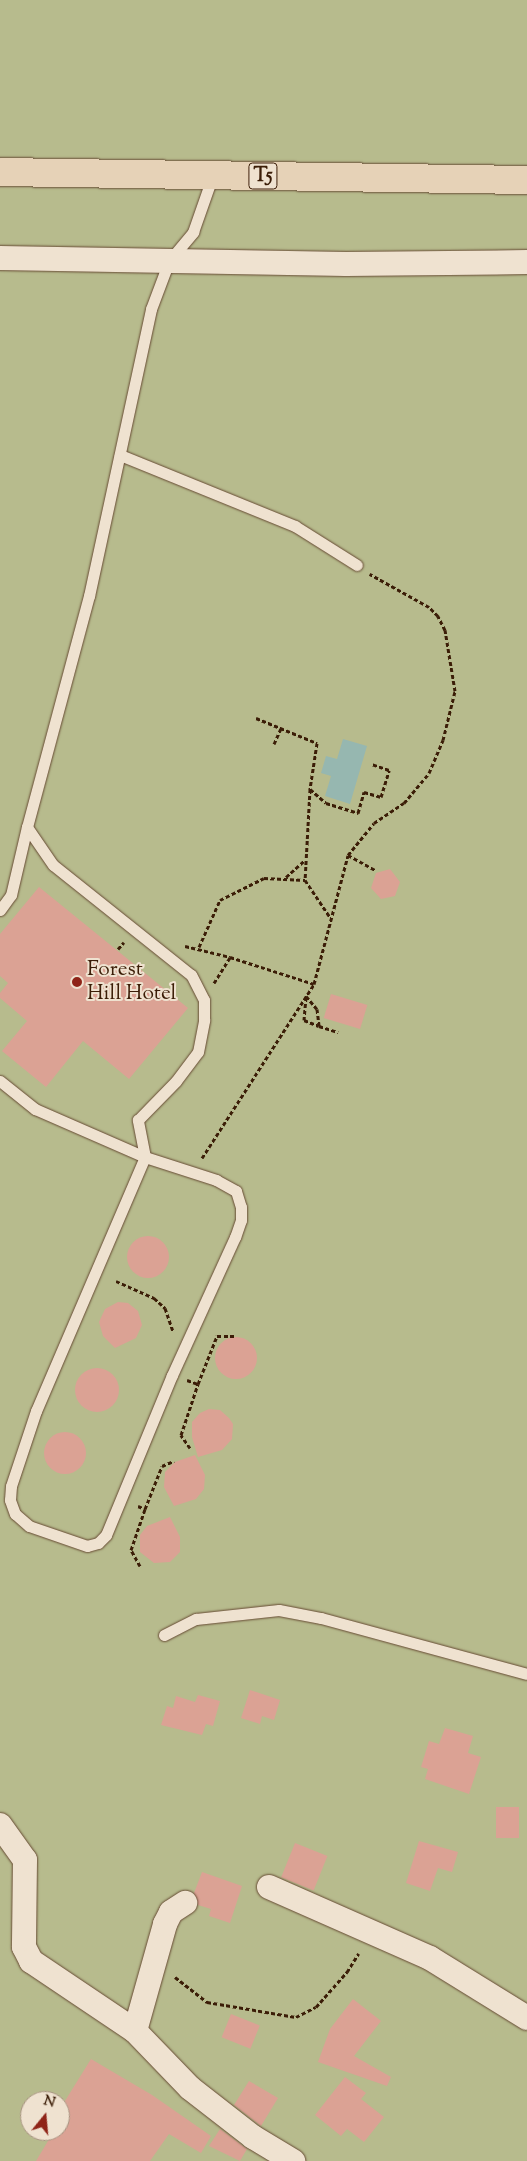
<!DOCTYPE html>
<style>
body{margin:0}
#map{position:relative;width:527px;height:2161px;overflow:hidden;background:#e6d2b7;font-family:"Sorts Mill Goudy",serif}
div>[style]{position:absolute}
.green>*{inset:0;background:#b7bb8d}
.water>*{inset:0;background:#96b7b0}
.building>*{inset:0;background:#dba294;transform-origin:0 0}
.round{border-radius:50%}
.path>*{height:3px;margin-top:-1.5px;transform-origin:0;background:repeating-linear-gradient(90deg,#3b1d07 0 4px,transparent 0 6.5px)}
.roads{filter:drop-shadow(0 0 1px #664a33) drop-shadow(0 0 1px #664a33)}
.service>*{height:11px;margin:-5.5px;padding:0 5.5px;transform-origin:5.5px;border-radius:5.5px;background:#efe2d0}
.minor>*{height:24px;margin:-12px;padding:0 12px;transform-origin:12px;border-radius:12px;background:#efe2d0}
.trunk>*{height:28px;margin:-14px;padding:0 14px;transform-origin:14px;border-radius:14px;background:#e6d2b7}
.dots>*{width:14px;height:14px;translate:-50% -50%;box-sizing:border-box;border:2px solid #efe2d0;border-radius:50%}
span{translate:-50% -50%;white-space:nowrap;text-align:center;line-height:1.15;-webkit-text-stroke:4px #efe2d0;paint-order:stroke}
.shield-label span{padding:1px 4px;background:#efe2d0;border:1px solid;border-radius:4px;-webkit-text-stroke-width:0}
.shield-label{font-size:20px;color:#3b1d07;font-weight:700}
.poi-label{font-size:21px;color:#3b1d07}
.left{translate:0 -50%;text-align:left}
.north{position:absolute;left:20px;top:2091px;width:50px;height:50px;box-sizing:border-box;background:#efe2d0;border:1px solid #a79380;border-radius:50%;rotate:17deg;font-size:14px;font-weight:700;line-height:20px;text-align:center;color:#3b1d07}
.north::after{content:'';display:block;margin:auto;width:18px;height:22px;background:#8f2418;clip-path:polygon(50% 0,100% 100%,50% 72%,0 100%)}
</style>
<div id="map">
<div class="green">
<i style="clip-path:polygon(evenodd,0 0,527px 0,527px 2161px,0 2161px,0 0,30px 2101px,60px 2101px,60px 2131px,30px 2131px,30px 2101px)"></i>
</div>
<div class="water">
<i style="clip-path:polygon(343px 739px,367px 746px,350px 804px,325px 796px,331px 776px,321px 773px,326px 756px,337px 759px)"></i>
</div>
<div class="building">
<i style="clip-path:polygon(390px 869px,400px 882px,395px 896px,381px 899px,371px 888px,376px 873px)"></i>
<i style="clip-path:polygon(39px 887px,188px 1008px,129px 1079px,83px 1041px,46px 1087px,2px 1051px,27px 1021px,0 998px,0 993px,8px 983px,0 976px,0 934px)"></i>
<i style="left:331px;top:994px;width:38px;height:25px;rotate:17deg"></i>
<i class="round" style="left:127px;top:1236px;width:42px;height:42px"></i>
<i style="clip-path:polygon(118px 1302px,128px 1303px,138px 1311px,142px 1325px,136px 1338px,115px 1348px,103px 1336px,99px 1322px,105px 1309px)"></i>
<i class="round" style="left:215px;top:1337px;width:42px;height:42px"></i>
<i class="round" style="left:75px;top:1368px;width:44px;height:44px"></i>
<i style="clip-path:polygon(209px 1409px,220px 1410px,229px 1418px,233px 1424px,232px 1439px,222px 1450px,198px 1457px,192px 1437px,192px 1422px,200px 1413px)"></i>
<i class="round" style="left:44px;top:1432px;width:42px;height:42px"></i>
<i style="clip-path:polygon(195px 1455px,205px 1475px,204px 1489px,196px 1499px,174px 1506px,164px 1487px,165px 1472px,175px 1462px)"></i>
<i style="clip-path:polygon(170px 1517px,180px 1537px,180px 1552px,170px 1562px,154px 1563px,140px 1552px,140px 1535px,147px 1526px)"></i>
<i style="clip-path:polygon(250px 1690px,280px 1700px,274px 1720px,262px 1716px,260px 1724px,241px 1718px)"></i>
<i style="clip-path:polygon(198px 1695px,220px 1701px,213px 1726px,206px 1724px,202px 1735px,161px 1725px,167px 1706px,173px 1708px,176px 1696px,195px 1702px)"></i>
<i style="clip-path:polygon(445px 1728px,473px 1736px,468px 1753px,481px 1757px,469px 1794px,425px 1779px,428px 1769px,421px 1767px,429px 1741px,439px 1744px)"></i>
<i style="left:496px;top:1807px;width:23px;height:31px"></i>
<i style="clip-path:polygon(419px 1841px,458px 1852px,452px 1872px,438px 1868px,430px 1891px,406px 1883px)"></i>
<i style="left:295px;top:1843px;width:35px;height:37px;rotate:22deg"></i>
<i style="clip-path:polygon(202px 1872px,242px 1886px,230px 1923px,209px 1916px,211px 1909px,198px 1905px,194px 1893px)"></i>
<i style="clip-path:polygon(353px 1999px,381px 2021px,354px 2056px,391px 2077px,387px 2086px,318px 2062px,330px 2029px)"></i>
<i style="left:231px;top:2014px;width:31px;height:25px;rotate:22deg"></i>
<i style="clip-path:polygon(91px 2059px,152px 2095px,211px 2136px,201px 2153px,169px 2134px,150px 2161px,36px 2161px,54px 2131px,60px 2131px,60px 2109px)"></i>
<i style="clip-path:polygon(345px 2077px,366px 2093px,361px 2099px,384px 2117px,364px 2142px,347px 2129px,341px 2136px,315px 2115px)"></i>
<i style="clip-path:polygon(249px 2081px,278px 2098px,261px 2126px,234px 2105px)"></i>
<i style="clip-path:polygon(220px 2129px,247px 2149px,240px 2161px,209px 2146px)"></i>
</div>
<div class="path">
<i style="left:256px;top:718px;width:66px;rotate:22.3deg"></i>
<i style="left:317px;top:743px;width:47px;rotate:98.7deg"></i>
<i style="left:310px;top:789px;width:21px;rotate:41deg"></i>
<i style="left:326px;top:803px;width:34px;rotate:17deg"></i>
<i style="left:358px;top:813px;width:22px;rotate:-74deg"></i>
<i style="left:364px;top:792px;width:18px;rotate:16deg"></i>
<i style="left:381px;top:797px;width:28px;rotate:-73deg"></i>
<i style="left:389px;top:770px;width:18px;rotate:-161deg"></i>
<i style="left:274px;top:744px;width:17px;rotate:-66deg"></i>
<i style="left:310px;top:789px;width:91px;rotate:93.1deg"></i>
<i style="left:305px;top:880px;width:45px;rotate:56deg"></i>
<i style="left:348px;top:855px;width:41px;rotate:-50.9deg"></i>
<i style="left:374px;top:823px;width:36px;rotate:-34deg"></i>
<i style="left:404px;top:803px;width:39px;rotate:-50deg"></i>
<i style="left:429px;top:773px;width:36px;rotate:-67deg"></i>
<i style="left:443px;top:740px;width:50px;rotate:-76.2deg"></i>
<i style="left:455px;top:691px;width:62px;rotate:-99.3deg"></i>
<i style="left:445px;top:630px;width:16px;rotate:-117deg"></i>
<i style="left:438px;top:616px;width:13px;rotate:-135deg"></i>
<i style="left:429px;top:607px;width:68px;rotate:-150.8deg"></i>
<i style="left:286px;top:877px;width:25px;rotate:-42deg"></i>
<i style="left:185px;top:946px;width:46px;rotate:13.7deg"></i>
<i style="left:199px;top:947px;width:51px;rotate:-65.9deg"></i>
<i style="left:220px;top:900px;width:49px;rotate:-26.6deg"></i>
<i style="left:264px;top:878px;width:41px;rotate:2.8deg"></i>
<i style="left:118px;top:949px;width:9px;rotate:-49deg"></i>
<i style="left:214px;top:983px;width:31px;rotate:-58deg"></i>
<i style="left:230px;top:957px;width:88px;rotate:17.8deg"></i>
<i style="left:306px;top:996px;width:17px;rotate:50deg"></i>
<i style="left:317px;top:1009px;width:17px;rotate:83deg"></i>
<i style="left:319px;top:1026px;width:20px;rotate:18deg"></i>
<i style="left:306px;top:997px;width:23px;rotate:95deg"></i>
<i style="left:304px;top:1020px;width:16px;rotate:22deg"></i>
<i style="left:202px;top:1158px;width:207px;rotate:-57.2deg"></i>
<i style="left:314px;top:984px;width:133px;rotate:-75.2deg"></i>
<i style="left:348px;top:855px;width:31px;rotate:29deg"></i>
<i style="left:116px;top:1281px;width:42px;rotate:24.1deg"></i>
<i style="left:154px;top:1298px;width:15px;rotate:42deg"></i>
<i style="left:165px;top:1308px;width:24px;rotate:71deg"></i>
<i style="left:187px;top:1380px;width:12px;rotate:20deg"></i>
<i style="left:198px;top:1384px;width:52px;rotate:-68.4deg"></i>
<i style="left:217px;top:1336px;width:19px"></i>
<i style="left:190px;top:1448px;width:16px;rotate:-125deg"></i>
<i style="left:181px;top:1435px;width:54px;rotate:-71.6deg"></i>
<i style="left:138px;top:1506px;width:8px;rotate:23deg"></i>
<i style="left:145px;top:1509px;width:46px;rotate:-68.4deg"></i>
<i style="left:162px;top:1466px;width:13px;rotate:-23deg"></i>
<i style="left:140px;top:1566px;width:18px;rotate:-119deg"></i>
<i style="left:131px;top:1550px;width:43px;rotate:-71.1deg"></i>
<i style="left:175px;top:1977px;width:41px;rotate:38deg"></i>
<i style="left:207px;top:2002px;width:90px;rotate:9.6deg"></i>
<i style="left:296px;top:2017px;width:22px;rotate:-27deg"></i>
<i style="left:316px;top:2007px;width:47px;rotate:-48.5deg"></i>
<i style="left:347px;top:1972px;width:22px;rotate:-58deg"></i>
</div>
<div class="roads">
<div class="service">
<i style="left:120px;top:455px;width:189px;rotate:22.1deg"></i>
<i style="left:295px;top:526px;width:73px;rotate:32.2deg"></i>
<i style="left:0;top:910px;width:19px;rotate:-54deg"></i>
<i style="left:11px;top:895px;width:70px;rotate:-76.8deg"></i>
<i style="left:0;top:1081px;width:45px;rotate:38.7deg"></i>
<i style="left:35px;top:1109px;width:120px;rotate:23.6deg"></i>
<i style="left:145px;top:1157px;width:75px;rotate:17.9deg"></i>
<i style="left:216px;top:1180px;width:23px;rotate:29deg"></i>
<i style="left:236px;top:1191px;width:17px;rotate:73deg"></i>
<i style="left:241px;top:1207px;width:13px;rotate:90deg"></i>
<i style="left:241px;top:1220px;width:18px;rotate:109deg"></i>
<i style="left:235px;top:1237px;width:152px;rotate:114.5deg"></i>
<i style="left:172px;top:1375px;width:173px;rotate:112.4deg"></i>
<i style="left:106px;top:1535px;width:11px;rotate:135deg"></i>
<i style="left:98px;top:1543px;width:11px;rotate:165deg"></i>
<i style="left:87px;top:1546px;width:61px;rotate:-161deg"></i>
<i style="left:29px;top:1526px;width:18px;rotate:-139deg"></i>
<i style="left:15px;top:1514px;width:15px;rotate:-110deg"></i>
<i style="left:10px;top:1500px;width:14px;rotate:-86deg"></i>
<i style="left:11px;top:1486px;width:79px;rotate:-71.6deg"></i>
<i style="left:36px;top:1411px;width:276px;rotate:-66.8deg"></i>
<i style="left:145px;top:1157px;width:38px;rotate:-101deg"></i>
<i style="left:138px;top:1120px;width:54px;rotate:-45.7deg"></i>
<i style="left:176px;top:1081px;width:36px;rotate:-53deg"></i>
<i style="left:198px;top:1052px;width:33px;rotate:-79deg"></i>
<i style="left:204px;top:1020px;width:20px;rotate:-90deg"></i>
<i style="left:204px;top:1000px;width:28px;rotate:-117deg"></i>
<i style="left:191px;top:975px;width:176px;rotate:-141.4deg"></i>
<i style="left:53px;top:865px;width:46px;rotate:-124.4deg"></i>
<i style="left:27px;top:827px;width:239px;rotate:-75deg"></i>
<i style="left:89px;top:596px;width:294px;rotate:-77.8deg"></i>
<i style="left:151px;top:309px;width:51px;rotate:-69.4deg"></i>
<i style="left:169px;top:261px;width:38px;rotate:-50deg"></i>
<i style="left:193px;top:232px;width:60px;rotate:-70.7deg"></i>
<i style="left:164px;top:1635px;width:36px;rotate:-27deg"></i>
<i style="left:196px;top:1619px;width:83px;rotate:-6.2deg"></i>
<i style="left:279px;top:1610px;width:43px;rotate:10.8deg"></i>
<i style="left:321px;top:1618px;width:213px;rotate:15.2deg"></i>
</div>
<div class="minor">
<i style="left:0;top:258px;width:346px;rotate:1deg"></i>
<i style="left:346px;top:264px;width:181px;rotate:-0.6deg"></i>
<i style="left:0;top:1825px;width:43px;rotate:54.5deg"></i>
<i style="left:25px;top:1860px;width:87px;rotate:90.7deg"></i>
<i style="left:24px;top:1947px;width:16px;rotate:63deg"></i>
<i style="left:31px;top:1961px;width:125px;rotate:33.9deg"></i>
<i style="left:135px;top:2031px;width:79px;rotate:46deg"></i>
<i style="left:190px;top:2088px;width:80px;rotate:37.9deg"></i>
<i style="left:253px;top:2137px;width:47px;rotate:31deg"></i>
<i style="left:269px;top:1887px;width:176px;rotate:23.8deg"></i>
<i style="left:430px;top:1958px;width:114px;rotate:31.7deg"></i>
<i style="left:135px;top:2031px;width:111px;rotate:-74.3deg"></i>
<i style="left:165px;top:1924px;width:13px;rotate:-63deg"></i>
<i style="left:171px;top:1912px;width:17px;rotate:-33deg"></i>
</div>
<div class="trunk">
<i style="left:0;top:172px;width:527px;rotate:0.87deg"></i>
</div>
</div>
<div class="dots">
<i style="left:77px;top:982px;background:#8f2418"></i>
</div>
<div class="shield-label">
<span style="left:263px;top:176px">T5</span>
</div>
<div class="poi-label">
<span class="left" style="left:87px;top:982px">Forest<br>Hill Hotel</span>
</div>
<div class="north">N</div>
</div>
